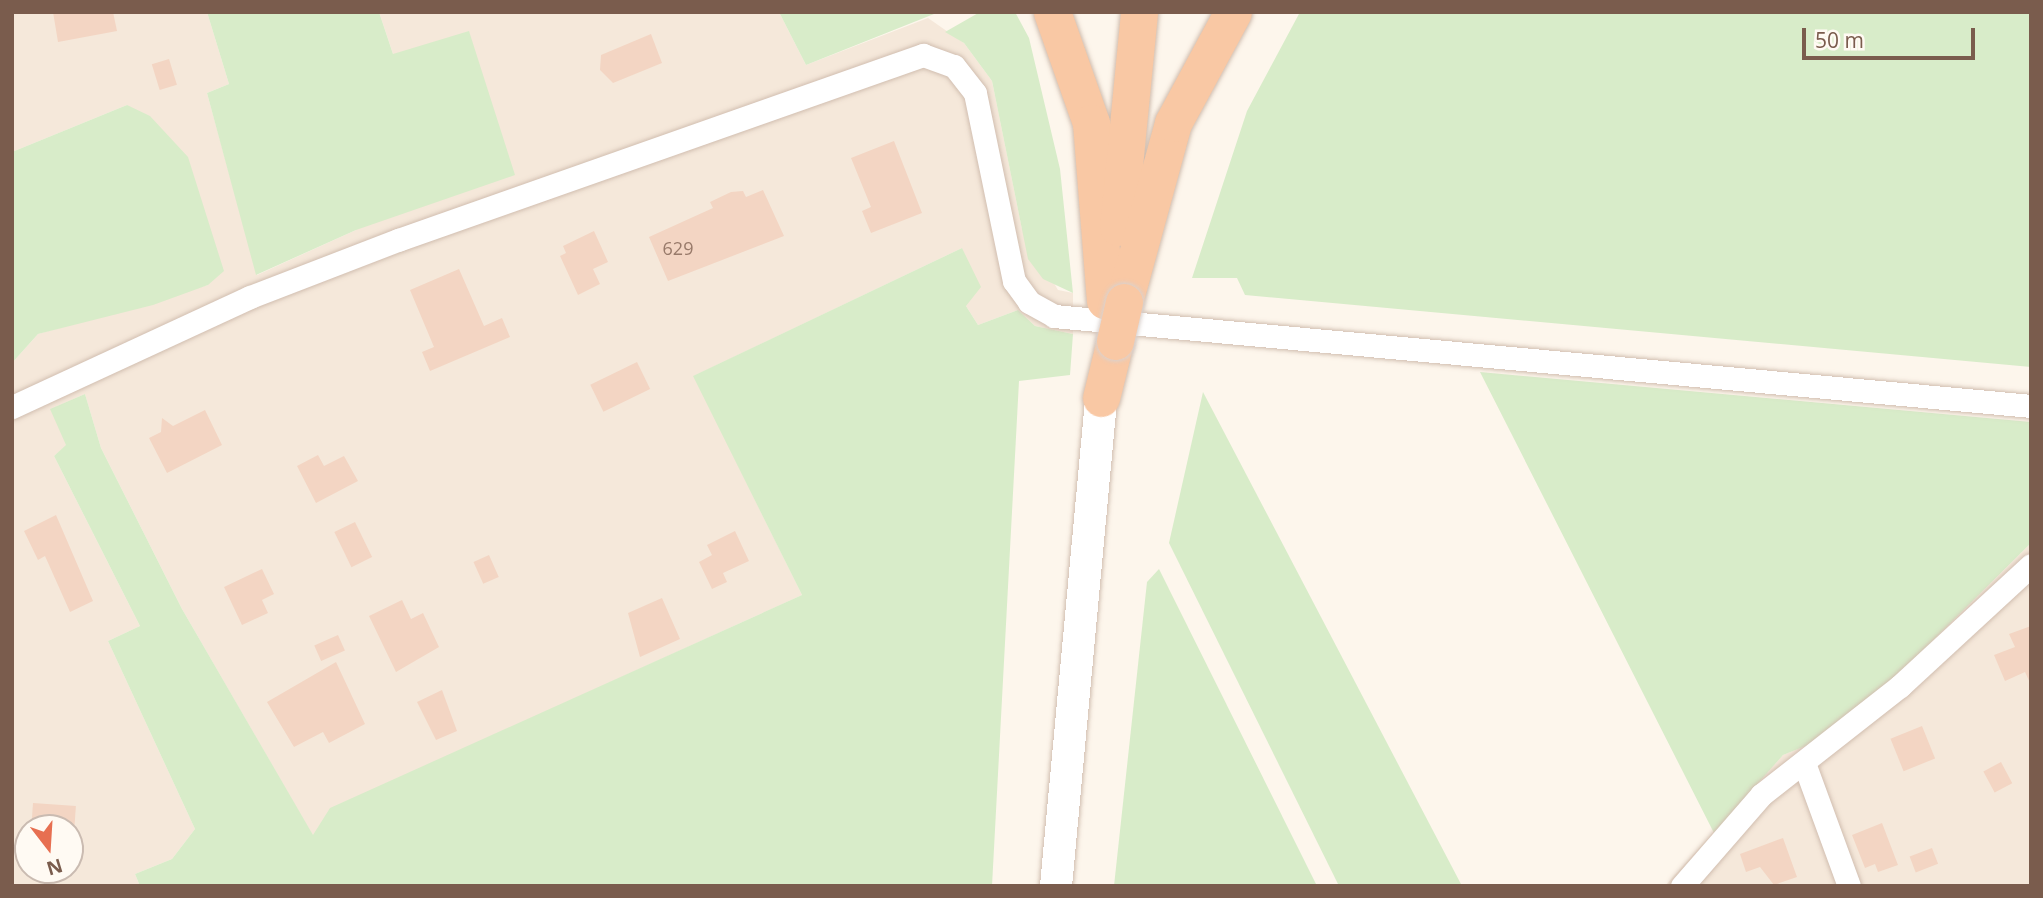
<!DOCTYPE html>
<style>
body{margin:0}
#map{position:relative;width:2043px;height:898px;overflow:hidden;background:#fdf6ec;font-family:"Open Sans",sans-serif}
div>[style]{position:absolute}
.residential>*{inset:0;background:#f5e8da}
.green>*{inset:0;background:#d8ecc9}
.building>*{inset:0;background:#f3d5c3;transform-origin:0 0}
.roads{filter:drop-shadow(0 0 2px #d1beb0) drop-shadow(0 0 2px #d1beb0)}
.minor>*{height:23px;margin:-11.5px;padding:0 11.5px;transform-origin:11.5px;border-radius:11.5px;background:#fff}
.secondary>*{height:32px;margin:-16px;padding:0 16px;transform-origin:16px;border-radius:16px;background:#fff}
.trunk>*{height:37px;margin:-18.5px;padding:0 18.5px;transform-origin:18.5px;border-radius:18.5px;background:#f9c8a4}
.bridges{filter:drop-shadow(0 0 2px #dad1cd) drop-shadow(0 0 2px #dad1cd)}
.trunk-bridge>*{height:37px;margin:-18.5px;padding:0 18.5px;transform-origin:18.5px;border-radius:18.5px;background:#f9c8a4}
span{translate:-50% -50%;white-space:nowrap;text-align:center;line-height:1.15;-webkit-text-stroke:7px #fffaf3;paint-order:stroke}
.number-label{font-size:18px;color:#987a6a}
.number-label span{-webkit-text-stroke-width:0}
.frame{position:absolute;inset:0;border:14px solid #7a5c4d;pointer-events:none}
.north{position:absolute;left:14px;top:814px;width:70px;height:70px;box-sizing:border-box;background:#fffaf3;border:2px solid #cabbb1;border-radius:50%;rotate:163deg;font-size:19px;font-weight:700;line-height:28px;text-align:center;color:#7a5c4d}
.north::after{content:'';display:block;margin:auto;width:24px;height:32px;background:#e76f51;clip-path:polygon(50% 0,100% 100%,50% 72%,0 100%)}
.scale{position:absolute;left:1802px;top:28px;width:173px;height:32px;box-sizing:border-box;border:4px solid #7a5c4d;border-top:0;padding-left:9px;font-size:21px;line-height:24px;white-space:nowrap;color:#7a5c4d;-webkit-text-stroke:5px #fffaf3;paint-order:stroke}
</style>
<div id="map">
<div class="residential">
<i style="clip-path:polygon(evenodd,12px 12px,207px 12px,229px 84px,207px 93px,257px 275px,356px 230px,393px 54px,379px 12px,779px 12px,806px 65px,928px 18px,964px 43px,992px 81px,1022px 229px,1058px 290px,1073px 293px,1073px 334px,1035px 326px,1018px 310px,978px 325px,966px 306px,962px 248px,694px 376px,802px 595px,494px 735px,313px 836px,182px 609px,101px 448px,85px 394px,51px 409px,67px 445px,54px 456px,140px 626px,108px 641px,195px 829px,172px 859px,135px 874px,140px 886px,12px 886px,12px 363px,38px 334px,208px 285px,127px 105px,12px 152px,12px 12px,28px 828px,70px 828px,70px 870px,28px 870px,28px 828px)"></i>
<i style="clip-path:polygon(2031px 543px,2031px 886px,1665px 886px,1783px 755px,1808px 745px,1898px 675px)"></i>
</div>
<div class="green">
<i style="clip-path:polygon(207px 12px,379px 12px,393px 54px,469px 31px,515px 175px,356px 230px,256px 275px,207px 93px,229px 84px)"></i>
<i style="clip-path:polygon(779px 12px,939px 12px,806px 65px)"></i>
<i style="clip-path:polygon(980px 12px,1015px 12px,1029px 38px,1060px 169px,1073px 293px,1043px 279px,1028px 259px,992px 81px,964px 43px,945px 32px)"></i>
<i style="clip-path:polygon(1300px 12px,2031px 12px,2031px 367px,1245px 295px,1237px 278px,1192px 278px,1247px 111px)"></i>
<i style="clip-path:polygon(127px 105px,150px 116px,188px 157px,224px 271px,208px 285px,153px 305px,38px 334px,12px 363px,12px 152px)"></i>
<i style="clip-path:polygon(962px 248px,981px 287px,966px 306px,978px 325px,1018px 310px,1035px 326px,1073px 334px,1070px 375px,1019px 381px,992px 886px,140px 886px,135px 874px,172px 859px,195px 829px,108px 641px,140px 626px,54px 456px,66px 445px,50px 409px,85px 394px,101px 448px,182px 609px,313px 835px,330px 808px,802px 595px,693px 376px)"></i>
<i style="clip-path:polygon(1480px 372px,2031px 422px,2031px 543px,1898px 675px,1808px 745px,1783px 755px,1714px 833px)"></i>
<i style="clip-path:polygon(1203px 392px,1462px 886px,1339px 886px,1169px 543px)"></i>
<i style="clip-path:polygon(1159px 569px,1317px 886px,1114px 886px,1147px 582px)"></i>
</div>
<div class="building">
<i style="clip-path:polygon(53px 12px,113px 12px,117px 31px,58px 42px)"></i>
<i style="clip-path:polygon(651px 34px,662px 63px,613px 83px,600px 70px,601px 55px)"></i>
<i style="left:169px;top:59px;width:27px;height:18px;rotate:73deg"></i>
<i style="clip-path:polygon(894px 141px,922px 213px,871px 233px,862px 211px,871px 207px,851px 158px)"></i>
<i style="clip-path:polygon(763px 190px,784px 236px,668px 281px,649px 237px,713px 208px,710px 202px,731px 192px,743px 191px,746px 197px)"></i>
<i style="clip-path:polygon(594px 231px,608px 262px,593px 269px,600px 284px,578px 295px,560px 256px,566px 253px,563px 246px)"></i>
<i style="clip-path:polygon(459px 269px,484px 326px,502px 318px,510px 337px,430px 371px,422px 352px,434px 347px,410px 290px)"></i>
<i style="left:637px;top:362px;width:30px;height:52px;rotate:64deg"></i>
<i style="clip-path:polygon(205px 410px,222px 445px,167px 473px,149px 438px,161px 432px,162px 418px,173px 426px)"></i>
<i style="clip-path:polygon(318px 455px,324px 466px,344px 456px,358px 481px,316px 503px,297px 466px)"></i>
<i style="clip-path:polygon(56px 515px,93px 601px,70px 612px,45px 556px,38px 560px,24px 531px)"></i>
<i style="left:355px;top:522px;width:39px;height:23px;rotate:64deg"></i>
<i style="clip-path:polygon(735px 531px,749px 561px,723px 573px,727px 582px,712px 589px,699px 562px,712px 555px,707px 545px)"></i>
<i style="left:489px;top:555px;width:24px;height:17px;rotate:66deg"></i>
<i style="clip-path:polygon(262px 569px,274px 594px,262px 600px,268px 613px,242px 625px,224px 587px)"></i>
<i style="clip-path:polygon(662px 598px,680px 639px,640px 657px,628px 613px)"></i>
<i style="clip-path:polygon(402px 600px,411px 619px,423px 613px,439px 647px,396px 672px,369px 616px)"></i>
<i style="clip-path:polygon(2031px 626px,2031px 685px,2025px 672px,2005px 681px,1994px 655px,2015px 647px,2009px 634px)"></i>
<i style="left:338px;top:635px;width:17px;height:26px;rotate:66deg"></i>
<i style="clip-path:polygon(336px 662px,365px 724px,329px 743px,323px 732px,294px 747px,267px 702px)"></i>
<i style="clip-path:polygon(442px 690px,457px 731px,436px 740px,417px 702px)"></i>
<i style="left:1922px;top:726px;width:35px;height:34px;rotate:68deg"></i>
<i style="left:2001px;top:762px;width:24px;height:20px;rotate:62deg"></i>
<i style="left:33px;top:803px;width:43px;height:25px;rotate:4deg"></i>
<i style="clip-path:polygon(1882px 823px,1898px 865px,1878px 872px,1875px 864px,1865px 868px,1852px 835px)"></i>
<i style="clip-path:polygon(1783px 838px,1797px 877px,1774px 885px,1760px 867px,1746px 872px,1740px 854px)"></i>
<i style="left:1932px;top:848px;width:17px;height:24px;rotate:69deg"></i>
</div>
<div class="roads">
<div class="minor">
<i style="left:12px;top:407px;width:262px;rotate:-24.8deg"></i>
<i style="left:250px;top:297px;width:159px;rotate:-21.1deg"></i>
<i style="left:398px;top:240px;width:557px;rotate:-19.41deg"></i>
<i style="left:923px;top:55px;width:33px;rotate:20deg"></i>
<i style="left:954px;top:66px;width:34px;rotate:52deg"></i>
<i style="left:975px;top:93px;width:192px;rotate:78.3deg"></i>
<i style="left:1014px;top:281px;width:26px;rotate:54deg"></i>
<i style="left:1029px;top:302px;width:29px;rotate:29deg"></i>
<i style="left:1054px;top:316px;width:981px;rotate:5.26deg"></i>
<i style="left:1804px;top:763px;width:131px;rotate:69.9deg"></i>
<i style="left:1682px;top:886px;width:121px;rotate:-49deg"></i>
<i style="left:1761px;top:795px;width:177px;rotate:-38.1deg"></i>
<i style="left:1900px;top:686px;width:178px;rotate:-42.7deg"></i>
</div>
<div class="secondary">
<i style="left:1056px;top:886px;width:490px;rotate:-84.7deg"></i>
</div>
<div class="trunk">
<i style="left:1052px;top:12px;width:118px;rotate:70.6deg"></i>
<i style="left:1091px;top:123px;width:178px;rotate:85.5deg"></i>
<i style="left:1118px;top:227px;width:216px;rotate:-84.4deg"></i>
<i style="left:1124px;top:302px;width:186px;rotate:-74.7deg"></i>
<i style="left:1173px;top:123px;width:126px;rotate:-61.6deg"></i>
<i style="left:1101px;top:398px;width:59px;rotate:-76.2deg"></i>
</div>
</div>
<div class="bridges">
<div class="trunk-bridge">
<i style="left:1115px;top:341px;width:40px;rotate:-77deg"></i>
</div>
</div>
<div class="number-label">
<span style="left:678px;top:248px">629</span>
</div>
<div class="frame"></div>
<div class="north">N</div>
<div class="scale">50 m</div>
</div>
